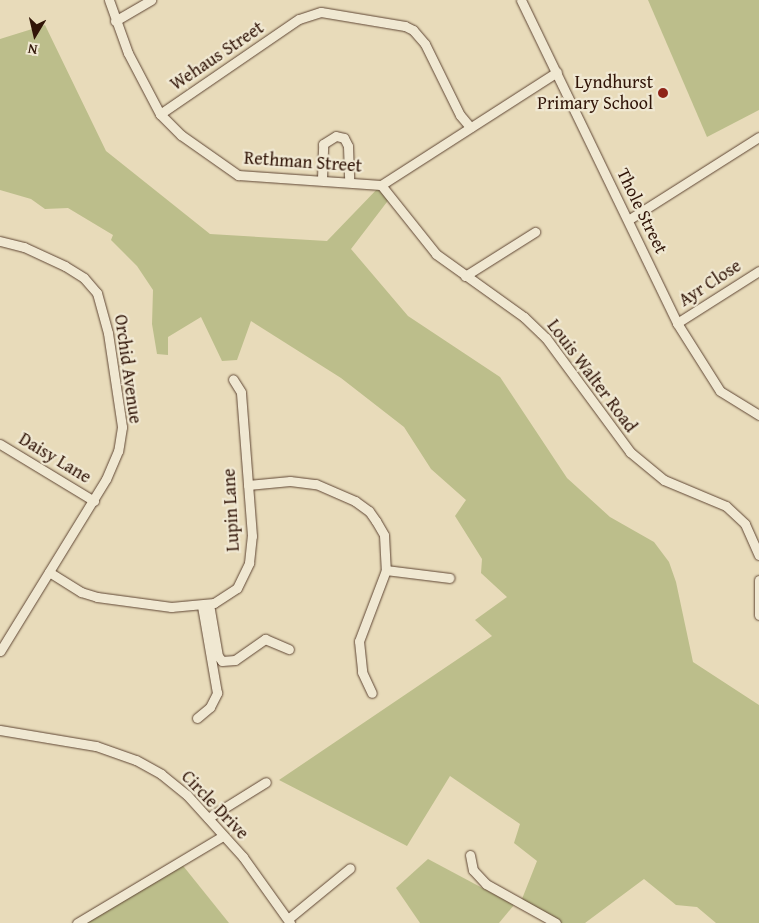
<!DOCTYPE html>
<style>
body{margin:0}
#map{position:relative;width:759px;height:923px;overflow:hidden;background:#e8dbba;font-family:"Gentium Book Plus",serif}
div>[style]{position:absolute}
.green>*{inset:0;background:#bcbe8b}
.roads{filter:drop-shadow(0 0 1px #5f4634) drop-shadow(0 0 1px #5f4634)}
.minor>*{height:9px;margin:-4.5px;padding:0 4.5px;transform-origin:4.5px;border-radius:4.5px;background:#f0e8d2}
.dots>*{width:14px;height:14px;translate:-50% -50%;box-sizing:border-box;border:2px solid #f0e8d2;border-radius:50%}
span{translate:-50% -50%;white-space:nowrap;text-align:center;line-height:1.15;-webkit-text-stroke:4.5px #f0e8d2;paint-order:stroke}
.street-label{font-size:18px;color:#311508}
.poi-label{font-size:18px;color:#311508}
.right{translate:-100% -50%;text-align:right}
.north{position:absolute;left:10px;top:10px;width:50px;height:50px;-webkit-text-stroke:4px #f0e8d2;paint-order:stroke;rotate:189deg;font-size:14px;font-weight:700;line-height:20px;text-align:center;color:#311508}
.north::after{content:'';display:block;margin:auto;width:18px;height:22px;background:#311508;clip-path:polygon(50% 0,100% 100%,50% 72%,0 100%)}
</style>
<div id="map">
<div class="green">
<i style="clip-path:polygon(648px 0,759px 0,759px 110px,707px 137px)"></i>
<i style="clip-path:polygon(45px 25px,106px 151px,210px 234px,327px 241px,381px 185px,390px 198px,351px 249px,408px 316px,500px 377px,567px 478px,610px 517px,654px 542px,669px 562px,676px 582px,693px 662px,759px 705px,759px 923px,716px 923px,697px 907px,676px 905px,644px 879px,585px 923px,554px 923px,520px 904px,537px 861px,514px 843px,520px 824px,450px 776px,407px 846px,279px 780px,492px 636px,475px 620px,507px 597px,481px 573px,482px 559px,455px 516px,466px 500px,431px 469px,404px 427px,341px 378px,251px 321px,237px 360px,222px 361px,201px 317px,168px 337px,168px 355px,157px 354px,152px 324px,153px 290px,137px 266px,111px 240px,113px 235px,68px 208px,45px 209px,31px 199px,0 190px,0 39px)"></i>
<i style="clip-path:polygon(428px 859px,514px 905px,499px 923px,420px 923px,396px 888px)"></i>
<i style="clip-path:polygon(180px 862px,229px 923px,76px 923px)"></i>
</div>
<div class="roads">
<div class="minor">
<i style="left:109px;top:0;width:56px;rotate:70.3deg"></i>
<i style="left:128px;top:53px;width:69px;rotate:62.3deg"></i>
<i style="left:160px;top:114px;width:30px;rotate:45deg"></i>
<i style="left:181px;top:135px;width:70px;rotate:35.1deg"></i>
<i style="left:238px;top:175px;width:143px;rotate:4deg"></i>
<i style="left:381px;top:185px;width:209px;rotate:-32.7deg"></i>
<i style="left:521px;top:0;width:359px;rotate:64.2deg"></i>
<i style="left:677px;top:323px;width:80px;rotate:57.7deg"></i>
<i style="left:720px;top:391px;width:46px;rotate:31.6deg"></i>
<i style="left:115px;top:21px;width:42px;rotate:-30.3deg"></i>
<i style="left:160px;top:114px;width:168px;rotate:-34.4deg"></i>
<i style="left:299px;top:19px;width:23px;rotate:-18deg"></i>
<i style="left:321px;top:12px;width:85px;rotate:9.5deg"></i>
<i style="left:405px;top:26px;width:9px;rotate:27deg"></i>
<i style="left:413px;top:30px;width:18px;rotate:49deg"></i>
<i style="left:425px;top:44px;width:79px;rotate:63.8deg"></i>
<i style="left:460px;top:115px;width:16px;rotate:50deg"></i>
<i style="left:322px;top:179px;width:35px;rotate:-88deg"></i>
<i style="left:323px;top:144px;width:15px;rotate:-32deg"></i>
<i style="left:336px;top:136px;width:8px;rotate:14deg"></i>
<i style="left:344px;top:138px;width:9px;rotate:63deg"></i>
<i style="left:348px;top:146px;width:34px;rotate:88deg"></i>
<i style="left:381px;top:185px;width:88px;rotate:51.4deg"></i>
<i style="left:436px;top:254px;width:108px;rotate:35.6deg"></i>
<i style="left:524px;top:317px;width:30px;rotate:44deg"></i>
<i style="left:546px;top:338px;width:142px;rotate:53.6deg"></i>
<i style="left:630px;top:452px;width:44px;rotate:39.5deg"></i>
<i style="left:664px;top:480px;width:67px;rotate:22.8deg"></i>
<i style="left:726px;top:506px;width:26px;rotate:43deg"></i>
<i style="left:745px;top:524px;width:34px;rotate:66deg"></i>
<i style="left:628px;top:220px;width:155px;rotate:-32.4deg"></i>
<i style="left:0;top:241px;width:25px;rotate:14deg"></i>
<i style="left:24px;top:247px;width:45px;rotate:24.9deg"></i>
<i style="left:65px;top:266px;width:22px;rotate:32deg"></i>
<i style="left:84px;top:278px;width:20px;rotate:49deg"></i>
<i style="left:97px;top:293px;width:41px;rotate:74.6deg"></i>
<i style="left:108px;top:333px;width:95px;rotate:81.5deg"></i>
<i style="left:122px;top:427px;width:24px;rotate:99deg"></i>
<i style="left:118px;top:451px;width:30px;rotate:113deg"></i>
<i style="left:106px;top:479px;width:202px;rotate:121.6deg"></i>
<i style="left:465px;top:276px;width:83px;rotate:-32.2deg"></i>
<i style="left:677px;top:323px;width:97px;rotate:-32.4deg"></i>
<i style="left:0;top:444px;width:110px;rotate:31.2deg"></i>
<i style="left:248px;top:485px;width:42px;rotate:-5.4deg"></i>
<i style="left:290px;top:481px;width:26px;rotate:7deg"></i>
<i style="left:316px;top:484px;width:43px;rotate:23.6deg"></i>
<i style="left:355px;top:501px;width:17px;rotate:36deg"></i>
<i style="left:369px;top:511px;width:12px;rotate:55deg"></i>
<i style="left:376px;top:521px;width:16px;rotate:60deg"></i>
<i style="left:384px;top:535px;width:35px;rotate:87deg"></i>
<i style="left:386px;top:570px;width:76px;rotate:110.8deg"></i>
<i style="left:359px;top:641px;width:31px;rotate:84deg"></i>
<i style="left:362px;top:672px;width:23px;rotate:65deg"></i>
<i style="left:386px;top:570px;width:64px;rotate:7.1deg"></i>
<i style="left:49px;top:572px;width:38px;rotate:32deg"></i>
<i style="left:81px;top:592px;width:17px;rotate:17deg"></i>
<i style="left:97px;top:597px;width:75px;rotate:7.7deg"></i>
<i style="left:171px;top:607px;width:43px;rotate:-5.3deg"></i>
<i style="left:214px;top:603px;width:27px;rotate:-33deg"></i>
<i style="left:237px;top:588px;width:28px;rotate:-64deg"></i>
<i style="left:249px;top:563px;width:27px;rotate:-84deg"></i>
<i style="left:252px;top:536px;width:144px;rotate:-94.4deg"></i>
<i style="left:241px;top:392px;width:15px;rotate:-122deg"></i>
<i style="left:759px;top:580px;width:35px;rotate:90deg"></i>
<i style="left:209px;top:604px;width:53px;rotate:80.2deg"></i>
<i style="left:218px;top:656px;width:6px;rotate:51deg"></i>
<i style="left:222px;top:661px;width:13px;rotate:-4deg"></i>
<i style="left:235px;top:660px;width:37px;rotate:-35deg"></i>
<i style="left:265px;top:639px;width:26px;rotate:23deg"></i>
<i style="left:197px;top:718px;width:17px;rotate:-40deg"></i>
<i style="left:210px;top:707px;width:16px;rotate:-63deg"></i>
<i style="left:217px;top:693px;width:88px;rotate:-99.8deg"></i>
<i style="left:0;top:730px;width:97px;rotate:9.5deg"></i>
<i style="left:96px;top:746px;width:42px;rotate:19.3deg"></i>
<i style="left:136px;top:760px;width:29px;rotate:29deg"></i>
<i style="left:161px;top:774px;width:33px;rotate:39deg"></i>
<i style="left:187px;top:795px;width:84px;rotate:47.9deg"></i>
<i style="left:243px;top:857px;width:81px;rotate:54.5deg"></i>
<i style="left:208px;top:818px;width:68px;rotate:-31.8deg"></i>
<i style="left:470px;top:855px;width:15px;rotate:79deg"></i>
<i style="left:473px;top:870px;width:19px;rotate:47deg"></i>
<i style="left:486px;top:884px;width:80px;rotate:29.1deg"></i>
<i style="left:288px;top:919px;width:80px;rotate:-39.4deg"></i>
<i style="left:77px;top:923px;width:170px;rotate:-30.8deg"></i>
</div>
</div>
<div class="dots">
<i style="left:663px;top:93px;background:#8f2418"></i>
</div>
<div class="street-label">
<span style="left:217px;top:56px;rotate:-34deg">Wehaus Street</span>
<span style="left:303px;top:162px;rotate:4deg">Rethman Street</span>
<span style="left:642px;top:211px;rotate:64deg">Thole Street</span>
<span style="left:710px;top:283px;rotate:-33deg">Ayr Close</span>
<span style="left:128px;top:369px;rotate:82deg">Orchid Avenue</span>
<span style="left:592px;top:376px;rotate:53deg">Louis Walter Road</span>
<span style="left:55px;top:458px;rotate:31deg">Daisy Lane</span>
<span style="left:231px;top:510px;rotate:-93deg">Lupin Lane</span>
<span style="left:215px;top:805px;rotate:46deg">Circle Drive</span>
</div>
<div class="poi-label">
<span class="right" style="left:653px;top:93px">Lyndhurst<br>Primary School</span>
</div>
<div class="north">N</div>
</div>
